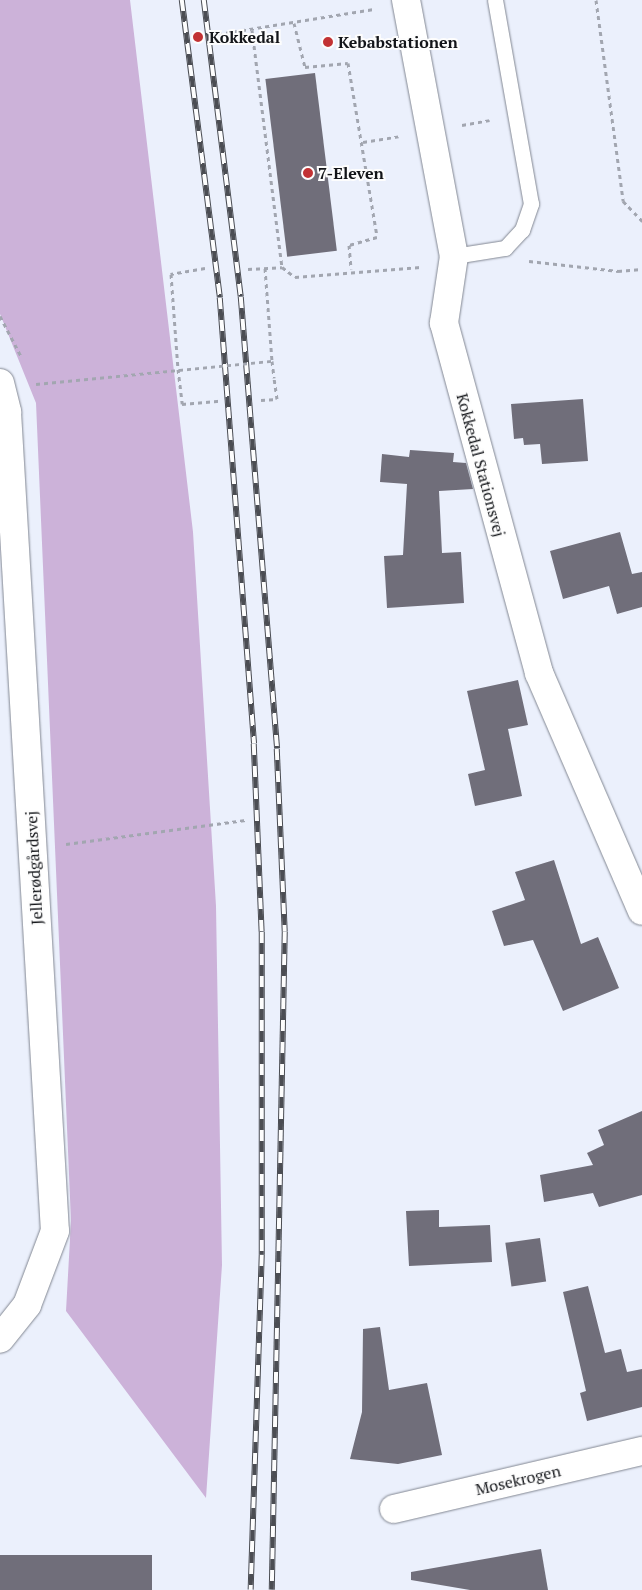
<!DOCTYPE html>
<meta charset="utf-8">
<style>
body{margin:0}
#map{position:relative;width:642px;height:1590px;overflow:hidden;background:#ebf0fc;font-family:"PT Serif",serif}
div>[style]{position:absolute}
.forest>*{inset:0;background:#ccb2d9}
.building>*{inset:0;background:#706e7a;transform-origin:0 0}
.path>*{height:3px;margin-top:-1.5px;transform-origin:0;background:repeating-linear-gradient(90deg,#a2a6b0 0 4px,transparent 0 8px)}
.roads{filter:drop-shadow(0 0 1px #828792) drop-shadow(0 0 1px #828792)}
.service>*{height:15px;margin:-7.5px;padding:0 7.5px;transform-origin:7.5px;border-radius:7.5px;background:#fff}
.minor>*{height:28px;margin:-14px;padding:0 14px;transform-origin:14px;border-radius:14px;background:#fff}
.rail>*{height:5.5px;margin-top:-2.75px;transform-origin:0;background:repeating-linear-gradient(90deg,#fdfdfd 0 11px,#4b4d53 0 22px);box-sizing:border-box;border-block:1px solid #4b4d53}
.path-bridge>*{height:3px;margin-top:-1.5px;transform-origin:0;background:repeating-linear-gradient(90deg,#a2a6b0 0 4px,transparent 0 8px)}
.dots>*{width:14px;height:14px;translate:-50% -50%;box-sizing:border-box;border:2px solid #fdfdfd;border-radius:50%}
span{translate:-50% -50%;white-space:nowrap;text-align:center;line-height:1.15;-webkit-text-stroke:4px #fdfdfd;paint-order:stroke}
.poi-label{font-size:16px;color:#131519;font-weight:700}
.left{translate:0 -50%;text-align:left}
.street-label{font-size:16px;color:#131519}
</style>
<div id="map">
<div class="forest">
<i style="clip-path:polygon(0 0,130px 0,193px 532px,216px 906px,222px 1265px,206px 1498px,66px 1311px,71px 1221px,36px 403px,0 314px)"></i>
</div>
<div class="building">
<i style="left:315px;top:73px;width:179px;height:50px;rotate:83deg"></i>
<i style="clip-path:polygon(583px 399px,588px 461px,542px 464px,540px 444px,524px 445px,523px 438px,514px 439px,511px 404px)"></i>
<i style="clip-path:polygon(410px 450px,454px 453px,453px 462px,466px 463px,473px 489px,439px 491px,442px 553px,461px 552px,464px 603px,387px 608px,384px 556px,403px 555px,407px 484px,380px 482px,382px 454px,409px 457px)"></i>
<i style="clip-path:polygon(620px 532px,632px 574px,642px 572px,642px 607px,617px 614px,609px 586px,563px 599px,550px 551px)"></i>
<i style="clip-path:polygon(518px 680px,528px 725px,508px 729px,522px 796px,475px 806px,468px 774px,485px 770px,467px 691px)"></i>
<i style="clip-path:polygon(554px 860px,581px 944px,598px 937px,619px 988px,563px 1011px,533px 940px,504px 946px,492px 911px,525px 900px,515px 872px)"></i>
<i style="clip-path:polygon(642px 1111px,642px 1195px,599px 1207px,593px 1193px,544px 1202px,540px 1175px,593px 1165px,587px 1153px,604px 1145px,598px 1130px)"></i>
<i style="clip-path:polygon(439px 1210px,439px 1227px,490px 1225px,492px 1262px,409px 1266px,406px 1211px)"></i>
<i style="left:540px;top:1238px;width:44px;height:35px;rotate:82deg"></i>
<i style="clip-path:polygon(588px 1286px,605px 1353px,621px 1349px,627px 1372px,642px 1369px,642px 1407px,587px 1421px,580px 1393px,586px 1391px,563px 1292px)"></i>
<i style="clip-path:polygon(380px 1327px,389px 1390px,427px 1383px,442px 1455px,398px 1464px,350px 1459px,362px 1412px,363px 1329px)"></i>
<i style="clip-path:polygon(541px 1549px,548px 1590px,470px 1590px,411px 1580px,411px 1572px)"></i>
<i style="left:0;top:1555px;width:152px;height:35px"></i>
</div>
<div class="path">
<i style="left:596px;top:0;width:203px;rotate:82.3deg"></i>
<i style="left:623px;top:201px;width:28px;rotate:46deg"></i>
<i style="left:294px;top:23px;width:45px;rotate:76deg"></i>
<i style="left:305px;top:67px;width:43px;rotate:-5.3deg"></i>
<i style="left:348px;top:63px;width:176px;rotate:80.5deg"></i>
<i style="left:377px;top:237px;width:29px;rotate:164deg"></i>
<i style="left:349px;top:245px;width:24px;rotate:85deg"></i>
<i style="left:252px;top:30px;width:239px;rotate:82.8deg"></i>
<i style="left:218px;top:34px;width:158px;rotate:-9.1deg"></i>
<i style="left:462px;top:125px;width:28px;rotate:-10deg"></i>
<i style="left:363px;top:142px;width:36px;rotate:-9deg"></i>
<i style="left:529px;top:261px;width:90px;rotate:6.4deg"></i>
<i style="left:618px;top:271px;width:24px;rotate:-5deg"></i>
<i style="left:205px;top:268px;width:35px;rotate:170deg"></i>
<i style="left:171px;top:274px;width:95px;rotate:85.8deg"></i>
<i style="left:178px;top:369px;width:35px;rotate:83deg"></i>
<i style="left:182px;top:404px;width:38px;rotate:-5deg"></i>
<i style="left:265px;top:268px;width:93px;rotate:85.7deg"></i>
<i style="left:248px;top:269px;width:34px;rotate:-3deg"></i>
<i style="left:282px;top:267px;width:16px;rotate:38deg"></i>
<i style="left:295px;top:277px;width:126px;rotate:-4.5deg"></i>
<i style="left:0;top:316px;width:47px;rotate:62.4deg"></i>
<i style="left:261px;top:400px;width:16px;rotate:-4deg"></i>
<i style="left:277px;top:399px;width:21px;rotate:-98deg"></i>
<i style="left:66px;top:844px;width:183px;rotate:-7.6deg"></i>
</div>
<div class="roads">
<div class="service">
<i style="left:454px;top:256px;width:52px;rotate:-8.9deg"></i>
<i style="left:505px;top:248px;width:25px;rotate:-47deg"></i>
<i style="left:522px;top:230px;width:28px;rotate:-71deg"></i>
<i style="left:531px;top:204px;width:207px;rotate:-100deg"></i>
</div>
<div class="minor">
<i style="left:406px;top:0;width:260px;rotate:79.4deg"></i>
<i style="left:454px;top:256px;width:68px;rotate:98.5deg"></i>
<i style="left:444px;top:323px;width:363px;rotate:74.8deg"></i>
<i style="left:539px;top:673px;width:259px;rotate:66.6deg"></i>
<i style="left:0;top:383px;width:30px;rotate:76deg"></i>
<i style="left:7px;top:412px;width:820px;rotate:86.65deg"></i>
<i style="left:55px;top:1231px;width:79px;rotate:110.7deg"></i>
<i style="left:27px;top:1305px;width:43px;rotate:128.5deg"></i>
<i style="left:394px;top:1509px;width:255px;rotate:-13.2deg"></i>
</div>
</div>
<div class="rail">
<i style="left:182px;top:0;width:300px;rotate:82.7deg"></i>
<i style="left:220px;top:298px;width:447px;rotate:85.6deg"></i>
<i style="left:254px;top:744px;width:188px;rotate:87.6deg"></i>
<i style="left:262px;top:932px;width:323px;rotate:90deg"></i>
<i style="left:262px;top:1255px;width:335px;rotate:91.9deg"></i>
<i style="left:204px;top:0;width:299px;rotate:82.9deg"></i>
<i style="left:241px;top:297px;width:453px;rotate:85.4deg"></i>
<i style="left:277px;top:749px;width:183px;rotate:87.5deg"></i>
<i style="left:285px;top:932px;width:658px;rotate:91.13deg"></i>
</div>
<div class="path-bridge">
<i style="left:36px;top:384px;width:237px;rotate:-5.6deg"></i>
<i style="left:272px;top:361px;width:17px;rotate:83deg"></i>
</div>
<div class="dots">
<i style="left:198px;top:37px;background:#c23234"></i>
<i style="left:328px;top:42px;background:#c23234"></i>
<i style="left:308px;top:173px;background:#c23234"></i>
</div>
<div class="poi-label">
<span class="left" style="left:209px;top:37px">Kokkedal</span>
<span class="left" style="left:338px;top:42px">Kebabstationen</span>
<span class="left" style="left:318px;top:173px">7-Eleven</span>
</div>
<div class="street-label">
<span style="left:481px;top:465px;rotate:75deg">Kokkedal Stationsvej</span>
<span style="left:34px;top:868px;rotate:-93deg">Jellerødgårdsvej</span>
<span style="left:518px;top:1480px;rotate:-13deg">Mosekrogen</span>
</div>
</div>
